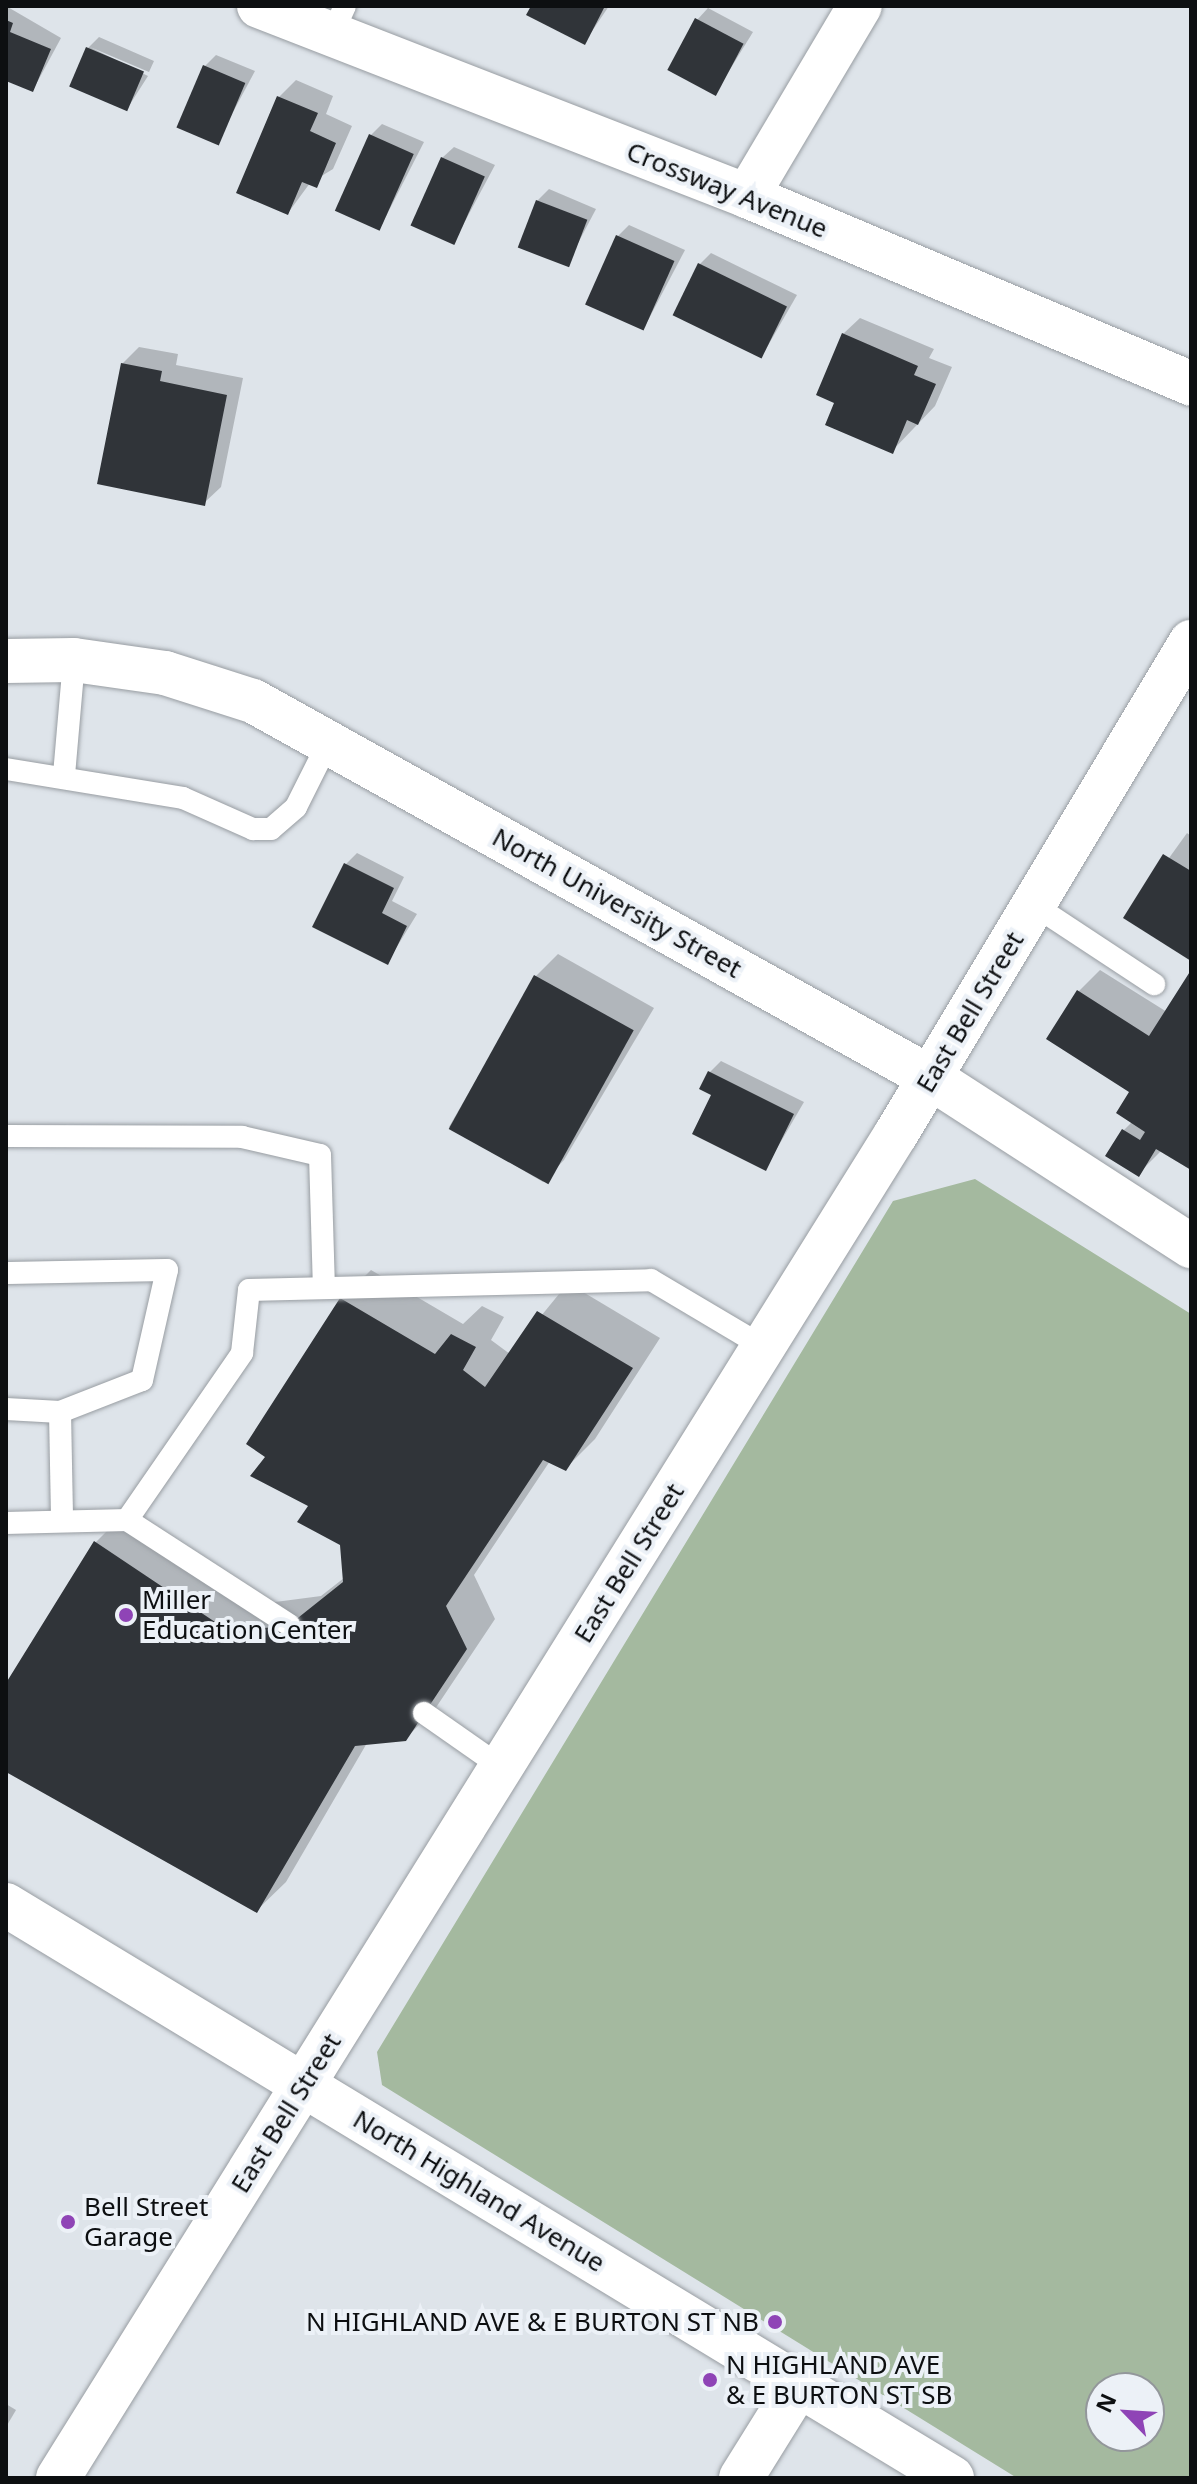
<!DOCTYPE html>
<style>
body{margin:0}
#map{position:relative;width:1197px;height:2484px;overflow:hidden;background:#dee4ea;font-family:"Noto Sans",sans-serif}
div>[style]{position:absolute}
.green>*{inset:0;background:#a4b99f}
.shadow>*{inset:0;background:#0003}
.building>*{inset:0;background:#303439;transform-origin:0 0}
.roads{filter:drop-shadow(0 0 2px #989da2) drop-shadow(0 0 2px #989da2)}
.lane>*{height:22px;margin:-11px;padding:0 11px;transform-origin:11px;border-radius:11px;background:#fff}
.street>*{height:44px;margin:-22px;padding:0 22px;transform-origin:22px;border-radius:22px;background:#fff}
.secondary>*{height:44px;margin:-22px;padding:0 22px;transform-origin:22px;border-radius:22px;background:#fff}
.dots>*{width:22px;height:22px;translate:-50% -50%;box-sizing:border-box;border:4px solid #ecf1f7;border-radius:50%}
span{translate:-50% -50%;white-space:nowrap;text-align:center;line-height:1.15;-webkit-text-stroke:8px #ecf1f7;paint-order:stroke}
.street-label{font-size:26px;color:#0d0f11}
.poi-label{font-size:26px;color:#0d0f11}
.left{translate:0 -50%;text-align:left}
.right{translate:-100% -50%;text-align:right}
.frame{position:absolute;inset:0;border:8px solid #0d0f11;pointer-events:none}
.north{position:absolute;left:1085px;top:2372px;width:80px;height:80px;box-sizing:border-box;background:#ecf1f7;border:2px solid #93979b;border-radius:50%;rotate:295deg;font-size:22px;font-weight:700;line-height:32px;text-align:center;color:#0d0f11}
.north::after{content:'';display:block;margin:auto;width:28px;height:36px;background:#8f44b6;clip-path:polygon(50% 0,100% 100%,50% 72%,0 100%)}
</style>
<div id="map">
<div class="green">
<i style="clip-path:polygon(evenodd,975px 1179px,1191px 1314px,1191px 2478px,1017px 2478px,382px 2085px,377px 2052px,893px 1201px,975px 1179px,1101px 2388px,1149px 2388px,1149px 2436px,1101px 2436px,1101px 2388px)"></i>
</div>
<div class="shadow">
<i style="clip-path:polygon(6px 6px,61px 38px,33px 90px,6px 79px)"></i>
<i style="clip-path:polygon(533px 6px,609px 6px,584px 43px)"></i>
<i style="clip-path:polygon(708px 8px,753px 32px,716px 92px,697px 20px)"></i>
<i style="clip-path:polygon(99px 37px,154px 61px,149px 72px,90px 47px,148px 76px,127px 109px,88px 48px)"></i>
<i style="clip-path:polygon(216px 55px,255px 71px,217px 142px,205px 66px)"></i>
<i style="clip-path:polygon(296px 80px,333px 96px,326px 114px,352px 126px,333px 169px,310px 183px,288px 213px,279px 97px)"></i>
<i style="clip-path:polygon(382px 124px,424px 142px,380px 228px,371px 135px)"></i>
<i style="clip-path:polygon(454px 147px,495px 165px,454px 242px,442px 158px)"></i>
<i style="clip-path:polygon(549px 189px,596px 209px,566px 266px,537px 201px)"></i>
<i style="clip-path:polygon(629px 225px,685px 250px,644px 328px,618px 236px)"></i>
<i style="clip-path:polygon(711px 253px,797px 295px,762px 356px,700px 264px)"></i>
<i style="clip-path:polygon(860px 318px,934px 349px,929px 358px,952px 367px,935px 406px,892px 451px,843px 334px)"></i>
<i style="clip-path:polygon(139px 347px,178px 354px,176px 365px,243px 378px,221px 487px,204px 503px,122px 364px)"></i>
<i style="clip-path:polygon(1187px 833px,1191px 836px,1191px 958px,1126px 918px)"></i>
<i style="clip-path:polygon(357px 853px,404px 877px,392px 901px,417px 914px,387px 963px,346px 864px)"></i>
<i style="clip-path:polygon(558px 954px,654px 1008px,564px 1160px,543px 1182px,449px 1127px,536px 976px)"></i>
<i style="clip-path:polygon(1100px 970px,1167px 1012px,1191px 974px,1191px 1167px,1162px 1150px,1138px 1174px,1124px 1130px,1132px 1122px,1132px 1091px,1078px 992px)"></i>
<i style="clip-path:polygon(721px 1061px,804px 1102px,765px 1169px,714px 1094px,710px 1072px)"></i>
<i style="clip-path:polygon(371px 1270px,463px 1324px,482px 1306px,504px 1317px,491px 1340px,510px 1354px,568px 1283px,660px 1338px,595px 1439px,565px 1469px,550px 1461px,474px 1575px,495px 1619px,435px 1709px,405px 1739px,367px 1743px,286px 1882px,256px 1911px,6px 1749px,6px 1687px,96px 1542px,125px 1513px,260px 1604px,321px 1596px,344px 1578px,342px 1544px,268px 1456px,342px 1299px)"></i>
<i style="clip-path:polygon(6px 2404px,16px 2410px,6px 2427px)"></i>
</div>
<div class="building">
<i style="clip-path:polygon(531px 6px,605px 6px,585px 45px,526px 15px)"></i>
<i style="left:695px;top:18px;width:55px;height:59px;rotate:28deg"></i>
<i style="clip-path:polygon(6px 20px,13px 23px,10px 32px,51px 49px,33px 92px,6px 81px)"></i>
<i style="left:86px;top:47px;width:63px;height:43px;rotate:23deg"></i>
<i style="left:203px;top:65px;width:46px;height:68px;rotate:23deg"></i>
<i style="clip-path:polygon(277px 96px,318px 113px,310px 131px,336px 143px,317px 188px,302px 182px,288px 215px,236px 193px)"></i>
<i style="left:369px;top:134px;width:49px;height:84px;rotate:24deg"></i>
<i style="left:441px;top:157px;width:48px;height:75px;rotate:24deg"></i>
<i style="left:536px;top:200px;width:55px;height:51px;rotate:21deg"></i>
<i style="left:616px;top:235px;width:64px;height:76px;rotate:24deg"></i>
<i style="left:698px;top:263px;width:99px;height:58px;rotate:26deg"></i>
<i style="clip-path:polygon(842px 333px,918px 366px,914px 375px,936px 384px,918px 425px,907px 420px,893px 454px,825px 425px,834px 403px,816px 395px)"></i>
<i style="clip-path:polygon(121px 363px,162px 371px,160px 381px,227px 395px,205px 506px,97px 484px)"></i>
<i style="clip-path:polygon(1163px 854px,1191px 871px,1191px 961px,1123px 918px)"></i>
<i style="clip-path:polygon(344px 863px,394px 888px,382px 913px,407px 926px,388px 965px,312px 927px)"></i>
<i style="clip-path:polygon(1191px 970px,1191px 1170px,1156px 1149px,1139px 1177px,1105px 1156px,1122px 1129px,1140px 1140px,1145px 1132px,1116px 1113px,1129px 1092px,1046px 1039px,1077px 990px,1149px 1036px)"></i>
<i style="left:534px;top:975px;width:114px;height:176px;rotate:29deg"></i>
<i style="clip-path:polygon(708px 1071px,794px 1114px,766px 1171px,692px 1134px,711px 1095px,699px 1089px)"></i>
<i style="clip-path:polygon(340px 1298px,435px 1354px,451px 1334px,476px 1347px,463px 1370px,485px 1387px,537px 1311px,633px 1368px,566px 1471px,543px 1460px,446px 1606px,467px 1649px,406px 1741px,355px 1746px,257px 1913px,6px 1772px,6px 1683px,94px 1541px,230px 1632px,289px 1625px,343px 1582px,340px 1545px,297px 1522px,308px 1506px,250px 1476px,265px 1457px,246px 1444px)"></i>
</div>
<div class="roads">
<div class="lane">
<i style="left:332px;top:34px;width:31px;rotate:-65deg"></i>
<i style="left:6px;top:769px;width:179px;rotate:9.3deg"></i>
<i style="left:183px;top:798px;width:77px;rotate:23.9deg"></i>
<i style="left:253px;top:829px;width:18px"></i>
<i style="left:271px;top:829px;width:33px;rotate:-41deg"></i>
<i style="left:296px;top:807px;width:74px;rotate:-63.4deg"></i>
<i style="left:64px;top:775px;width:115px;rotate:-85deg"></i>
<i style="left:1034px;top:905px;width:144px;rotate:33.4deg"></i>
<i style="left:6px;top:1136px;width:236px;rotate:0.2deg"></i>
<i style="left:242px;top:1137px;width:80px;rotate:13deg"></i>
<i style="left:320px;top:1155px;width:133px;rotate:88.3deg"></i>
<i style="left:6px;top:1273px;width:161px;rotate:-1.1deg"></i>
<i style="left:167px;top:1270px;width:113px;rotate:102.8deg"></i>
<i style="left:142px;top:1380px;width:88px;rotate:158.7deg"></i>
<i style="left:60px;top:1412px;width:54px;rotate:-176.8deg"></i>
<i style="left:60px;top:1412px;width:106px;rotate:88.9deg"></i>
<i style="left:127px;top:1520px;width:193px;rotate:32.9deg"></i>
<i style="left:6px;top:1523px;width:121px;rotate:-1.4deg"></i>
<i style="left:127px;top:1520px;width:203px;rotate:-55.4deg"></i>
<i style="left:242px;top:1353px;width:63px;rotate:-83.7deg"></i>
<i style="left:249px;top:1290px;width:402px;rotate:-1.4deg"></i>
<i style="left:651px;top:1280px;width:131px;rotate:30.7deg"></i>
<i style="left:424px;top:1713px;width:94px;rotate:35deg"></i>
</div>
<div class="street">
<i style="left:259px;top:6px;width:524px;rotate:21.27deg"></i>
<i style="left:747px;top:196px;width:482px;rotate:22.9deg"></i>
<i style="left:747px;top:196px;width:221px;rotate:-59.3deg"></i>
<i style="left:6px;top:661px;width:68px;rotate:-0.8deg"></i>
<i style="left:74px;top:660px;width:92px;rotate:8.1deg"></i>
<i style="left:165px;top:673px;width:92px;rotate:17.7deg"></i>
<i style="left:253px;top:701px;width:776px;rotate:29.08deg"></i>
<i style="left:931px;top:1078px;width:310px;rotate:32.9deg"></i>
<i style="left:58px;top:2478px;width:1584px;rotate:-58.06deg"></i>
<i style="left:896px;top:1134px;width:574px;rotate:-59.05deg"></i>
<i style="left:741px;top:2478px;width:110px;rotate:-58.1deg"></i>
</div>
<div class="secondary">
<i style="left:6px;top:1905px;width:1106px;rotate:31.2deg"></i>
</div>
</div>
<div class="dots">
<i style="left:126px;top:1615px;background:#8f44b6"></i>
<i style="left:68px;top:2222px;background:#8f44b6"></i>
<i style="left:775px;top:2322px;background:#8f44b6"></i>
<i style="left:710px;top:2380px;background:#8f44b6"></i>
</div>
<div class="street-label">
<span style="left:727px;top:190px;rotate:22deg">Crossway Avenue</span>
<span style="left:617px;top:903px;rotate:29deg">North University Street</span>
<span style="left:970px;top:1012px;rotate:-59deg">East Bell Street</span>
<span style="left:629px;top:1563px;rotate:-58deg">East Bell Street</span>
<span style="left:286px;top:2113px;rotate:-58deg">East Bell Street</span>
<span style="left:479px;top:2191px;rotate:31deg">North Highland Avenue</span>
</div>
<div class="poi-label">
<span class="left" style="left:142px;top:1615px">Miller<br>Education Center</span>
<span class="left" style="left:84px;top:2222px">Bell Street<br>Garage</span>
<span class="right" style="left:759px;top:2322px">N HIGHLAND AVE &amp; E BURTON ST NB</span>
<span class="left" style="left:726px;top:2380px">N HIGHLAND AVE<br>&amp; E BURTON ST SB</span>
</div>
<div class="frame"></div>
<div class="north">N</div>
</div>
